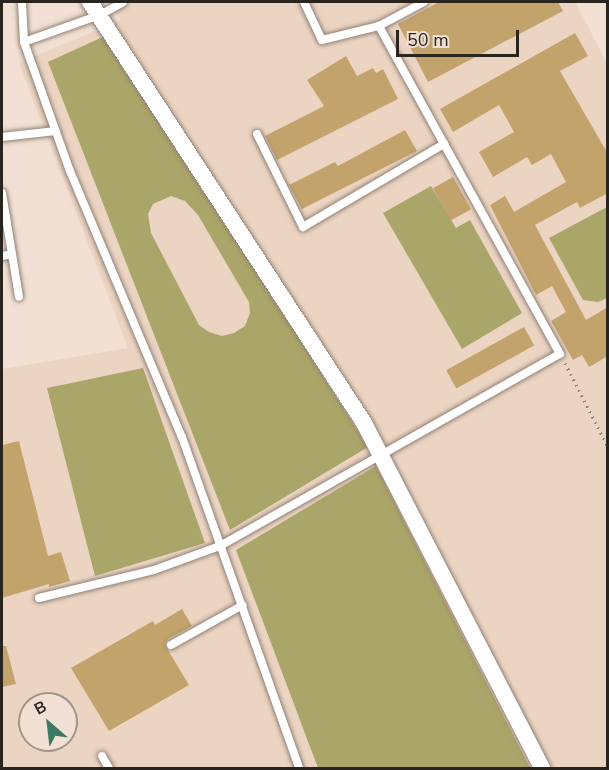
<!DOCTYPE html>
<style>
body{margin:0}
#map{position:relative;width:609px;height:770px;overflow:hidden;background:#f1e0d3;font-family:"Nunito Sans",sans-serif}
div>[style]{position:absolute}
.built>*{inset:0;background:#ecd4c3}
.water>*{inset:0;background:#aaa568}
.building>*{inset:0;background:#c1a36b;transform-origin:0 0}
.path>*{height:3px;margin-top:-1.5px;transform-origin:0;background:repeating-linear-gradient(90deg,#8f847b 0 1.5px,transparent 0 6px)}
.roads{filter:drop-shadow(0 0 2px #918175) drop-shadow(0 0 2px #918175)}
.service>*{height:8px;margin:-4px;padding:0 4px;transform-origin:4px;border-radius:4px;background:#fff}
.minor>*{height:16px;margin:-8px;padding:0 8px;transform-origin:8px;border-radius:8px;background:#fff}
span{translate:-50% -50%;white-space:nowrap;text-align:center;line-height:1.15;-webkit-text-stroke:4.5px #f1e0d3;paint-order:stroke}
.frame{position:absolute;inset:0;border:3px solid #2a241f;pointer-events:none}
.north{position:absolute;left:18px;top:692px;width:60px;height:60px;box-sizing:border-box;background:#f1e0d3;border:2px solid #a1958b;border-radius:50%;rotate:332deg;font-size:16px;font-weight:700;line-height:24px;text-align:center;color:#2a241f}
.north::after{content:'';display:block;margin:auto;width:21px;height:27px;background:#3b7967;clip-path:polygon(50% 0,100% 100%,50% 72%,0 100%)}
.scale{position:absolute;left:396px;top:30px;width:123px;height:27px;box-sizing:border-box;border:3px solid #2a241f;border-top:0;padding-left:8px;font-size:18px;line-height:21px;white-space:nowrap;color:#2a241f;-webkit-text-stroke:4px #f1e0d3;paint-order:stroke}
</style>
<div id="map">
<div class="built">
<i style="clip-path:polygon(evenodd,109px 2px,575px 2px,608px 65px,607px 768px,2px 768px,2px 369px,128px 348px,19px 63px,121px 20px,109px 2px,30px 704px,66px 704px,66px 740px,30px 740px,30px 704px)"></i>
</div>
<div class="water">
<i style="clip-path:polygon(evenodd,107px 35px,368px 447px,230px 530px,48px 62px,107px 35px,171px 196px,185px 201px,198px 215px,249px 302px,250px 313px,245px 326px,234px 333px,222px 336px,209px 332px,199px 325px,151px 233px,148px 214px,153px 204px,171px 196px)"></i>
<i style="clip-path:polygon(431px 186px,456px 228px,470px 220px,522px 313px,462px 349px,383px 213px)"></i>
<i style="clip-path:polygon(607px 207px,607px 298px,598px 302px,583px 300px,549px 238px)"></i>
<i style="clip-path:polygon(143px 368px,205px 543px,95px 576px,47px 388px)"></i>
<i style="clip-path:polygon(376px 466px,530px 768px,318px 768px,236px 550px)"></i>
</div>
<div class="building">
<i style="clip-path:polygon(439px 2px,558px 2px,563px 11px,428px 82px,398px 24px)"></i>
<i style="clip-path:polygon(575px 33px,588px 56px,560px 71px,608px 154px,608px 193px,580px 208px,577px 202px,535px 225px,586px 320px,608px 307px,608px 356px,589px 367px,582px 355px,573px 360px,551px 321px,566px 312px,552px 286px,536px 295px,490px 205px,505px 196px,514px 212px,566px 182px,551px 154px,532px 165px,527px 157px,493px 177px,479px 152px,514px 132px,499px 105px,453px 132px,440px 109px)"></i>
<i style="clip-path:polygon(346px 56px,357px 76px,373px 68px,376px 73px,383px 69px,398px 99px,277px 160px,265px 136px,324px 106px,307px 80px)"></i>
<i style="clip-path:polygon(405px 130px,417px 151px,302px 209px,289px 185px,335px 162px,338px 166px)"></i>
<i style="left:453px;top:177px;width:37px;height:23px;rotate:61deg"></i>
<i style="left:524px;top:327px;width:21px;height:89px;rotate:61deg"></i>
<i style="clip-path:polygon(19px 441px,48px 556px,61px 552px,70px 581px,49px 587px,49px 584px,2px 598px,2px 445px)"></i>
<i style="clip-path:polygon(182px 609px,192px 626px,168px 639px,165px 645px,189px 685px,109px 731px,71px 668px,153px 621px,155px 625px)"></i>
<i style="clip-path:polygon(2px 646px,6px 646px,16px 684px,2px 687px)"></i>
</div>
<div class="path">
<i style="left:565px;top:363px;width:94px;rotate:62.9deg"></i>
</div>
<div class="roads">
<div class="service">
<i style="left:22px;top:2px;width:40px;rotate:87.1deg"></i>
<i style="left:24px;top:42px;width:137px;rotate:70.4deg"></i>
<i style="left:70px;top:171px;width:289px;rotate:67.2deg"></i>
<i style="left:182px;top:437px;width:351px;rotate:70.5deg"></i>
<i style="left:304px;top:2px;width:42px;rotate:64.7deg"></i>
<i style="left:322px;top:40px;width:59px;rotate:-13.8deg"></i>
<i style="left:379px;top:26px;width:51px;rotate:-28.1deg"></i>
<i style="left:24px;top:42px;width:81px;rotate:-19.6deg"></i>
<i style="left:100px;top:15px;width:26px;rotate:-29deg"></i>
<i style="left:257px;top:134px;width:104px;rotate:63.7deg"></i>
<i style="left:303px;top:227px;width:164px;rotate:-30.5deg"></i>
<i style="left:2px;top:137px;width:54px;rotate:-6.3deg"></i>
<i style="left:2px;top:193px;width:105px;rotate:80.7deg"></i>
<i style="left:2px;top:256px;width:10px;rotate:-11deg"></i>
<i style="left:39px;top:598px;width:118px;rotate:-13.7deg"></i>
<i style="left:154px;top:570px;width:70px;rotate:-20deg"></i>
<i style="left:220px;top:546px;width:390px;rotate:-29.5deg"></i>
<i style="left:560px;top:354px;width:375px;rotate:-118.9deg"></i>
<i style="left:171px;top:645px;width:82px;rotate:-29.1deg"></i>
<i style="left:102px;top:756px;width:14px;rotate:60deg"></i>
</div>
<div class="minor">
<i style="left:90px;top:2px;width:502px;rotate:56.94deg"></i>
<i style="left:364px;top:423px;width:388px;rotate:62.7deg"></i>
</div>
</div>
<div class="frame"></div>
<div class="north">B</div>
<div class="scale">50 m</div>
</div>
